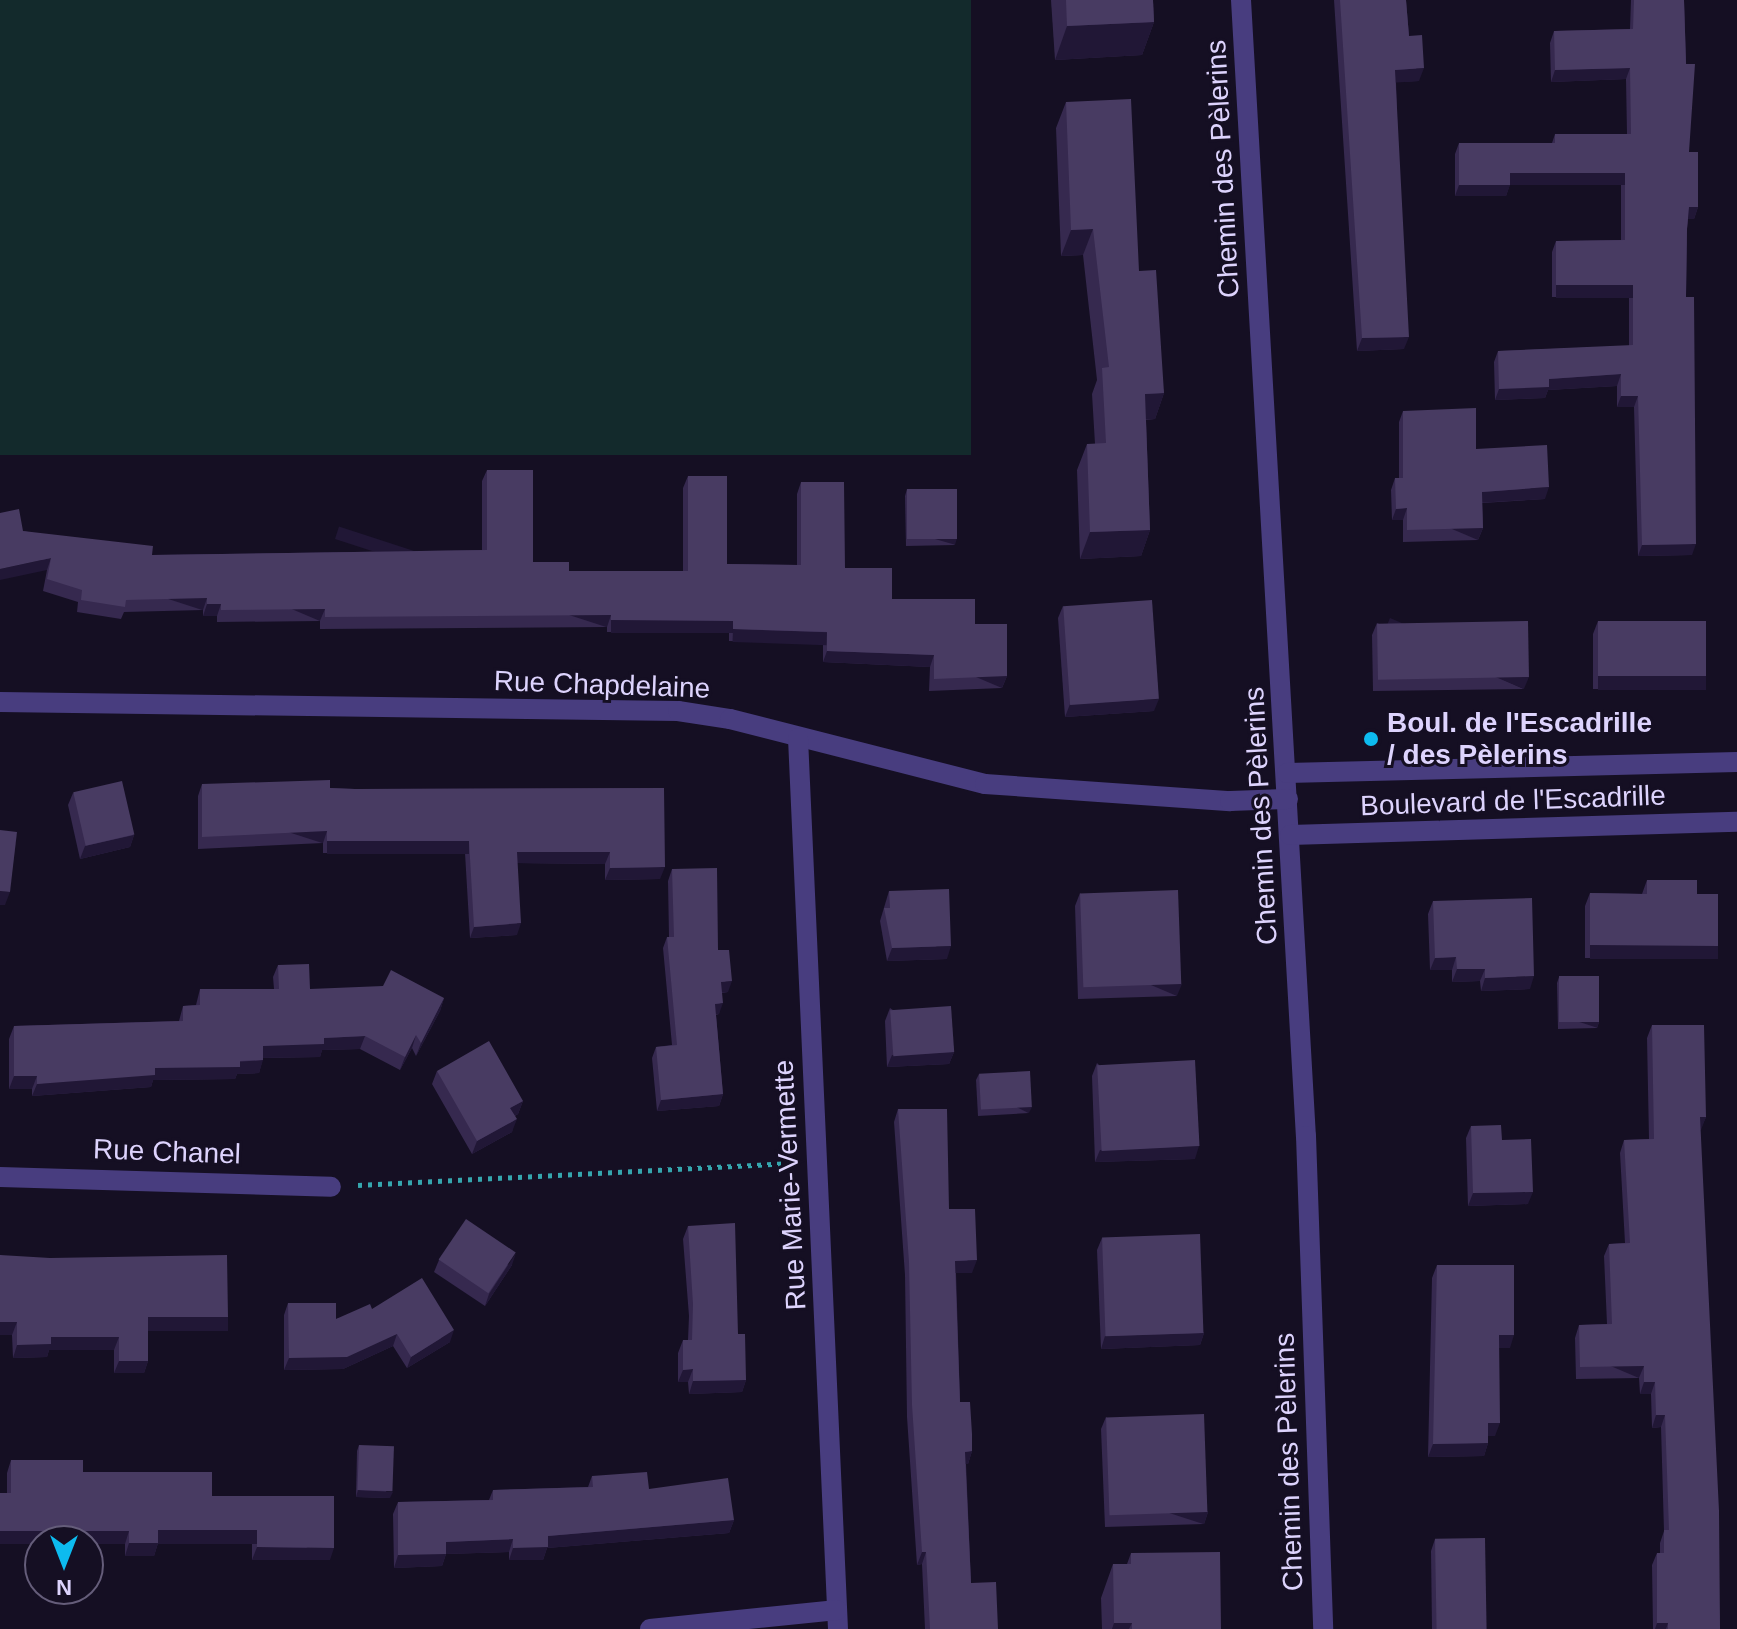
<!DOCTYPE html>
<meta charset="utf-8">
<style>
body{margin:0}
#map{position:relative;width:1737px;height:1629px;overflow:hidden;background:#150f23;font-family:Helvetica,sans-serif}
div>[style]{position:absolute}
.green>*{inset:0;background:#132a2c;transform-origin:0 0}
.path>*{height:5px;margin-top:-2.5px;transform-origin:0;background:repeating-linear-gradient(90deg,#35a6ae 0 4px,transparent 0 10px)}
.minor>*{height:20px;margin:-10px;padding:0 10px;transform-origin:10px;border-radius:10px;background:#483d7f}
.wall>*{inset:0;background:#36294f}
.shaded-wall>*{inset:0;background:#211736;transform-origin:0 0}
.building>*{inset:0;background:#483b62;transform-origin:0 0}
.dots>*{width:22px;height:22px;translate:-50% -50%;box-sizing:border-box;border:4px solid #150f23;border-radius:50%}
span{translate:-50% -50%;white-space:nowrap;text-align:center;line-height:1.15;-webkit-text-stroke:6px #150f23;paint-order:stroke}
.street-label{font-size:28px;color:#ddd3fd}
.poi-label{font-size:28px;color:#ddd3fd;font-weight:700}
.left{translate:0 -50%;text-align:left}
.north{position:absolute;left:24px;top:1525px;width:80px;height:80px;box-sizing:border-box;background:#150f23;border:2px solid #655d7a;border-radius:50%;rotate:180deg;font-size:22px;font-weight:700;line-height:32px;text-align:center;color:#ddd3fd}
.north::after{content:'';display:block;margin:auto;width:28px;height:36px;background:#0dbbef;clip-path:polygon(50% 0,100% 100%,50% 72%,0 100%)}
</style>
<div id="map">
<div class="green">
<i style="left:0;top:0;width:971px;height:455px"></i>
</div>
<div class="path">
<i style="left:358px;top:1185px;width:431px;rotate:-2.9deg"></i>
</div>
<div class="minor">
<i style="left:1241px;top:0;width:1138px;rotate:86.73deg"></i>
<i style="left:1306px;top:1136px;width:493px;rotate:88deg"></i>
<i style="left:0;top:702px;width:678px;rotate:0.76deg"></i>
<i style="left:678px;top:711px;width:53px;rotate:8.7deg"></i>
<i style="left:730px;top:719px;width:263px;rotate:14.3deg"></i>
<i style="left:985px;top:784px;width:246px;rotate:4deg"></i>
<i style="left:1230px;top:801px;width:58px;rotate:-2deg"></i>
<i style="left:798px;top:738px;width:892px;rotate:87.43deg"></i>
<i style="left:1287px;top:773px;width:450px;rotate:-1.4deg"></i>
<i style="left:1290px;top:835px;width:447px;rotate:-1.7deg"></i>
<i style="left:0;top:1177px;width:331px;rotate:1.7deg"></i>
<i style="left:650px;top:1629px;width:188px;rotate:-5.8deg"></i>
</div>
<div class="wall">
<i style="clip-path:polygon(1051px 0,1153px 0,1154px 22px,1142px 55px,1055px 60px)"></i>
<i style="clip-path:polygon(1334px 0,1406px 0,1409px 36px,1419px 81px,1396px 82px,1404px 349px,1357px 351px)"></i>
<i style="clip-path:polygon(1631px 0,1684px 0,1689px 152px,1698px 207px,1694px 219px,1688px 219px,1687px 229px,1686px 297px,1692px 555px,1638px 556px,1634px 407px,1617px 407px,1617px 386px,1548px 390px,1545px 398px,1495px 400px,1494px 362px,1498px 351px,1629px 346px,1629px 297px,1552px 297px,1552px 252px,1556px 241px,1621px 240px,1621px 184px,1510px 184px,1506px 196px,1455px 196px,1455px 154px,1459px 143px,1552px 143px,1555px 134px,1627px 134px,1626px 79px,1551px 82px,1550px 43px,1554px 31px,1630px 29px)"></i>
<i style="clip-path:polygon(1066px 102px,1139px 271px,1164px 393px,1155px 419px,1146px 420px,1150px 530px,1141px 556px,1080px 559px,1077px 470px,1087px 444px,1095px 444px,1092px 394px,1097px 380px,1083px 255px,1061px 256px,1056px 128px)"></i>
<i style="clip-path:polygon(1403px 411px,1476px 449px,1545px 499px,1482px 503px,1483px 528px,1478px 540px,1403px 542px,1403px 520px,1392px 520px,1391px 490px,1395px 478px,1399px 478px,1399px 422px)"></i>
<i style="clip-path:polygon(487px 470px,533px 562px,569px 571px,683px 571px,683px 488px,688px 476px,727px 564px,797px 565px,797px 494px,801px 482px,845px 568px,892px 599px,975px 624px,1007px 676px,1002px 688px,929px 691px,930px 667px,823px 662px,823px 644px,729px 641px,729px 633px,607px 632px,607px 627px,320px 629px,320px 621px,217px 622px,217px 616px,203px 616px,203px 610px,124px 612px,121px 619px,77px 612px,78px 602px,43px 591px,47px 570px,23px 531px,152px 555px,482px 550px,482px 481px)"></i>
<i style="clip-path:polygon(907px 489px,955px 545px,906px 546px,905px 496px)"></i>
<i style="clip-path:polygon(1063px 606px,1154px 711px,1065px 717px,1058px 618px)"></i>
<i style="clip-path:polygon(1598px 621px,1701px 689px,1593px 689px,1593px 634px)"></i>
<i style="clip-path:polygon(1377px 623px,1524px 689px,1373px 691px,1372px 635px)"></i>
<i style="clip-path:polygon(202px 784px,355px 789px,664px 788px,660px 879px,605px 880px,605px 864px,517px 863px,517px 935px,470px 938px,465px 853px,323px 853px,323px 843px,198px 849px,198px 796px)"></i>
<i style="clip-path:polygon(73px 793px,134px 835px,130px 847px,80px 859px,68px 805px)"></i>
<i style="clip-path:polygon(672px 869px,718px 950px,728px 992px,722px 993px,719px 1014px,716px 1015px,723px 1094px,719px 1106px,657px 1111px,652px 1058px,656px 1047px,672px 1045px,663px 948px,667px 937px,669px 937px,668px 881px)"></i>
<i style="clip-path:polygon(1647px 880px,1697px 894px,1718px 946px,1713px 959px,1585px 958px,1585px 906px,1590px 893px,1642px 894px)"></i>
<i style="clip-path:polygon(889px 891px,947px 959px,887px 961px,880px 921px)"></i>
<i style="clip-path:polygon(1080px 893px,1177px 996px,1078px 999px,1075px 906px)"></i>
<i style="clip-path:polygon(1433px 901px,1530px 989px,1481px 991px,1480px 981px,1452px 982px,1452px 970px,1430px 970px,1428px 914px)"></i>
<i style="clip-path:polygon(278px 965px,310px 989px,444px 998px,440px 1011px,416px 1056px,412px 1048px,400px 1070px,360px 1049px,322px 1050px,320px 1057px,263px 1058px,259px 1073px,237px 1074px,235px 1079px,153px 1080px,151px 1087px,32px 1096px,32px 1089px,9px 1089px,9px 1039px,14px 1026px,179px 1021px,183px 1006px,196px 1005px,200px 989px,274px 989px,273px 977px)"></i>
<i style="clip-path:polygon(1559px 977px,1599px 1022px,1597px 1028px,1558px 1029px,1557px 983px)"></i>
<i style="clip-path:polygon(890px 1008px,954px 1052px,949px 1064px,887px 1067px,885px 1021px)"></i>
<i style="clip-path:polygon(1652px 1025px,1706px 1117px,1700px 1130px,1720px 1629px,1653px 1629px,1652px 1565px,1657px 1553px,1660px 1553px,1660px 1543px,1664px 1531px,1661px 1427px,1652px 1428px,1651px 1394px,1640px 1394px,1639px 1378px,1576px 1379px,1575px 1338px,1579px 1325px,1607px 1324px,1604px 1256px,1609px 1244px,1625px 1243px,1620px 1153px,1624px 1140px,1649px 1139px,1647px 1038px)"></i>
<i style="clip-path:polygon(1097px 1063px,1195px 1159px,1095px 1162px,1092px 1076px)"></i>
<i style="clip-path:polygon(437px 1071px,523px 1101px,518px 1114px,515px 1116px,512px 1132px,472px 1154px,432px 1084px)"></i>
<i style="clip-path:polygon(979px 1074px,1029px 1113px,978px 1116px,976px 1080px)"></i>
<i style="clip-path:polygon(898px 1109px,949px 1209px,972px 1273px,956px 1273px,960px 1402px,972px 1451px,968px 1464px,966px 1464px,971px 1583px,998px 1629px,925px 1629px,922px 1564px,917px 1565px,907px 1417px,905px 1275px,894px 1122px)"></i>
<i style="clip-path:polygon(1471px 1126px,1502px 1140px,1528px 1204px,1468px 1206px,1466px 1138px)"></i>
<i style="clip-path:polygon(688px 1226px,738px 1334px,746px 1380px,742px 1392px,689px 1394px,688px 1382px,678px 1382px,678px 1353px,683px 1340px,688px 1340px,689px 1316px,683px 1239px)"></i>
<i style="clip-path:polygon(1102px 1238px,1204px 1333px,1200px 1345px,1101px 1349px,1097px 1250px)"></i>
<i style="clip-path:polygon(0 1255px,223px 1330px,148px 1330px,148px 1361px,144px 1373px,114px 1373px,114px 1350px,49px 1350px,47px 1357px,13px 1358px,12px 1335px,0 1335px)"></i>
<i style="clip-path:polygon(439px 1260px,512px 1265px,485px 1306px,434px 1272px)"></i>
<i style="clip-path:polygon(1437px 1265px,1510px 1348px,1499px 1348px,1495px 1436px,1488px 1436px,1488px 1443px,1484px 1456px,1428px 1457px,1432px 1278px)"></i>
<i style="clip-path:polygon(288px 1303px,336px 1319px,372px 1309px,450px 1342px,407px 1368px,393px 1346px,343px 1369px,284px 1370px,284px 1315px)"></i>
<i style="clip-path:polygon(1106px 1417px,1208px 1512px,1204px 1524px,1105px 1527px,1101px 1429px)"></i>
<i style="clip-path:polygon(359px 1445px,390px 1498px,356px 1497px,357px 1451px)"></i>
<i style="clip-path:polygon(11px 1460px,212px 1496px,330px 1560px,252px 1560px,252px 1543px,158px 1543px,154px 1556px,125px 1556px,125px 1544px,0 1544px,7px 1493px,7px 1473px)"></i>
<i style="clip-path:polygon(592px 1476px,649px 1489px,734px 1520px,729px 1533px,547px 1548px,543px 1560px,509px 1560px,509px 1552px,446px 1554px,442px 1566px,394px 1568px,393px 1514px,398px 1502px,489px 1500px,493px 1490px,588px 1487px)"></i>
<i style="clip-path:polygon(1435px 1539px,1486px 1629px,1432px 1629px,1431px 1551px)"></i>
<i style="clip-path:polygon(1131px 1553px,1221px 1629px,1102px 1629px,1101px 1598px,1113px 1564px,1127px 1564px)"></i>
</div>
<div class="shaded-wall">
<i style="clip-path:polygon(1154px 22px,1142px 55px,1055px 60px,1067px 26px)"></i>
<i style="clip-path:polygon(1424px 68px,1419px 81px,1390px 83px,1395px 70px)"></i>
<i style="clip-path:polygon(1630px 68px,1626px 79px,1551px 82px,1555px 70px)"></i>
<i style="left:1510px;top:173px;width:115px;height:12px"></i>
<i style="clip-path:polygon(1459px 185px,1510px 185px,1506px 196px,1455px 196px)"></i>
<i style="clip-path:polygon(1689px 207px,1698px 207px,1694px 219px,1685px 219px)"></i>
<i style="clip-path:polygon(1093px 229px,1083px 255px,1061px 256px,1071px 230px)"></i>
<i style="left:1556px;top:285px;width:77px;height:13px"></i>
<i style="clip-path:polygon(1409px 337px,1404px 349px,1357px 351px,1362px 338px)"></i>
<i style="clip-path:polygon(1621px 374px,1617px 386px,1548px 390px,1545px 398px,1495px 400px,1499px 389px,1549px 379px)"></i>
<i style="clip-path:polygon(1164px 393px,1155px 419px,1136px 420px,1145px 394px)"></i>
<i style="clip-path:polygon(1621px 396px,1638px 396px,1634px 407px,1617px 407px)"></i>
<i style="clip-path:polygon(1549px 487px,1545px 499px,1477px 503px,1482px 492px)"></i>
<i style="clip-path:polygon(1407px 508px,1403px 520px,1392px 520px,1396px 509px)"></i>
<i style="left:1483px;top:528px;width:13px;height:76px;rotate:113deg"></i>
<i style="clip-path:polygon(1150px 530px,1141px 556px,1080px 559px,1090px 532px)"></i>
<i style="left:957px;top:538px;width:7px;height:49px;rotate:106deg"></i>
<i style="clip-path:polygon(1696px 544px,1692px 555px,1638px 556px,1642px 545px)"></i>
<i style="clip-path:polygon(51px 558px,47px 570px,0 580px,0 569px)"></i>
<i style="left:207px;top:598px;width:13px;height:81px;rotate:108deg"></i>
<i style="clip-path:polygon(207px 604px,221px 604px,217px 616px,203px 616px)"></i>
<i style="left:325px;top:609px;width:13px;height:104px;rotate:113deg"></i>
<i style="left:611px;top:615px;width:13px;height:286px;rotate:108deg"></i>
<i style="left:611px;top:620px;width:122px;height:13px"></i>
<i style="left:733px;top:629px;width:94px;height:13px;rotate:2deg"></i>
<i style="clip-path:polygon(827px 651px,934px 655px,930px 667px,823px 662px)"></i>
<i style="left:1007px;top:676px;width:13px;height:73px;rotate:113deg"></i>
<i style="left:1598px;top:676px;width:108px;height:14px"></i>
<i style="left:1529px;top:677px;width:13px;height:151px;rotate:113deg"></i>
<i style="clip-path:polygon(1159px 699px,1154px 711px,1065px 717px,1070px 704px)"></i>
<i style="left:327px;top:831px;width:13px;height:125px;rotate:108deg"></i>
<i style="clip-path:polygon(134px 835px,130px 847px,80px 859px,85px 846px)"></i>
<i style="left:327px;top:841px;width:142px;height:13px"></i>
<i style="clip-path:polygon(517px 852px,610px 852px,605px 864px,512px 863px)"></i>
<i style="clip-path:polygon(665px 867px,660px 879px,605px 880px,610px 868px)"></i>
<i style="clip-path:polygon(0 891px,10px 892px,5px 905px,0 905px)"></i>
<i style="clip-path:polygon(521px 923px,517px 935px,470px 938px,474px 927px)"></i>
<i style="left:1590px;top:945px;width:128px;height:14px"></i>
<i style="clip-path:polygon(951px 946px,947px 959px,887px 961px,892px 948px)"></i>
<i style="clip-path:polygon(1456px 957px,1452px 970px,1430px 970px,1435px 958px)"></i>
<i style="clip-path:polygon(1457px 969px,1485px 969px,1480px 981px,1452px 982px)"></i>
<i style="clip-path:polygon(1534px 976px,1530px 989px,1481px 991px,1485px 978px)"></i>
<i style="clip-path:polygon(732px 981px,728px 992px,717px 993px,721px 982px)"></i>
<i style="left:1182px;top:984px;width:13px;height:100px;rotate:113deg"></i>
<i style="clip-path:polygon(444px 998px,440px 1011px,416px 1056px,421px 1043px)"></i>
<i style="clip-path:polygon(723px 1003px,719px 1014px,711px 1015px,715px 1004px)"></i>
<i style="left:1599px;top:1022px;width:6px;height:39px;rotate:108deg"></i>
<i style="clip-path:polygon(416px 1035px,412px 1048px,400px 1070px,405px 1057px)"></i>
<i style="clip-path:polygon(365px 1036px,360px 1049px,322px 1050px,320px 1057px,259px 1058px,263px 1046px,324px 1038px)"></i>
<i style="clip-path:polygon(954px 1052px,949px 1064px,887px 1067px,892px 1055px)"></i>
<i style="clip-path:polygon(263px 1060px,259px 1073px,237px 1074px,235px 1079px,153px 1080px,151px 1087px,32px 1096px,37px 1084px,155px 1068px)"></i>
<i style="clip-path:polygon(14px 1076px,37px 1076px,32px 1089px,9px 1089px)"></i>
<i style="clip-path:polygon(723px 1094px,719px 1106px,657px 1111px,661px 1100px)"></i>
<i style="clip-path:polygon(523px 1101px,518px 1114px,506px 1121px,510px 1108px)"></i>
<i style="left:1032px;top:1107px;width:7px;height:52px;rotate:117deg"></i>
<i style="clip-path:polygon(1700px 1117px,1706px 1117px,1701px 1130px,1695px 1130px)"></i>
<i style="clip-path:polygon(517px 1119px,512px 1132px,472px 1154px,477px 1141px)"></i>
<i style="clip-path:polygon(1199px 1146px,1195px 1159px,1095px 1162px,1100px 1150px)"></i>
<i style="clip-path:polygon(1533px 1192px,1528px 1204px,1468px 1206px,1473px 1193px)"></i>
<i style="clip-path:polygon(516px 1253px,512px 1265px,485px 1306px,489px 1294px)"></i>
<i style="clip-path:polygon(977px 1260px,972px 1273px,951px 1273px,955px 1261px)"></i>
<i style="left:148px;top:1317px;width:80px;height:14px"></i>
<i style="clip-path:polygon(0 1322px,17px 1322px,12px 1335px,0 1335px)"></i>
<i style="clip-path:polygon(454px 1330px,450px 1342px,407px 1368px,411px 1357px)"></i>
<i style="clip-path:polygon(1204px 1333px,1200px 1345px,1101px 1349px,1105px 1336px)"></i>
<i style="clip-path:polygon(397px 1334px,393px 1346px,343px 1369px,284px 1370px,289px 1358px)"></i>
<i style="clip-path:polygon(1499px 1335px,1514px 1335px,1510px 1348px,1494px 1348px)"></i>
<i style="clip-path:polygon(51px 1337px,119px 1337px,114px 1350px,49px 1350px,47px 1357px,13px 1358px,17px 1345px)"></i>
<i style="clip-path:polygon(119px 1361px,148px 1361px,144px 1373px,114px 1373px)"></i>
<i style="left:1644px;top:1366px;width:13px;height:64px;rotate:113deg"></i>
<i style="clip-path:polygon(693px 1369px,688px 1382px,678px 1382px,683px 1370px)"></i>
<i style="clip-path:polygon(746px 1380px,742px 1392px,689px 1394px,693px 1381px)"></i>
<i style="clip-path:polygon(1644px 1382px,1655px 1382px,1651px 1394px,1640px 1394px)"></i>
<i style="clip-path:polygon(1656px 1415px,1665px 1415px,1661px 1427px,1652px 1428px)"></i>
<i style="clip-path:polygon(1488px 1423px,1500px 1423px,1495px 1436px,1483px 1436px)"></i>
<i style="clip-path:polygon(1488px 1443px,1484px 1456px,1428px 1457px,1433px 1444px)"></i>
<i style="clip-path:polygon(972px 1451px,968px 1464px,961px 1464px,965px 1452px)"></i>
<i style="clip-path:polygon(358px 1490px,393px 1492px,390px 1498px,356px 1497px)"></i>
<i style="left:1208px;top:1512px;width:13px;height:99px;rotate:108deg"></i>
<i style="clip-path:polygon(734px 1520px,729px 1533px,547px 1548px,543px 1560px,509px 1560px,513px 1548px,548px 1536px)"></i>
<i style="left:158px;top:1530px;width:99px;height:14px"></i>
<i style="clip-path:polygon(0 1531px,129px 1531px,125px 1544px,88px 1544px,88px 1541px,40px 1541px,40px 1544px,0 1544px)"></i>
<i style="clip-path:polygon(513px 1539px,509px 1552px,446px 1554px,442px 1566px,394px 1568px,398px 1555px,446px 1542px)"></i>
<i style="clip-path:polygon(129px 1543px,158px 1543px,154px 1556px,125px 1556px)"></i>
<i style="clip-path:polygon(257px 1547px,334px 1548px,330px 1560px,252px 1560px)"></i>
<i style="clip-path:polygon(922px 1552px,926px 1552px,922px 1564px,917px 1565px)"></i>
<i style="clip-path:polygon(1114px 1623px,1132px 1623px,1129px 1629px,1112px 1629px)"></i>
<i style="clip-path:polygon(1657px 1623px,1668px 1623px,1666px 1629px,1655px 1629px)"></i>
</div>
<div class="building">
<i style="clip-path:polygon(1066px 0,1153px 0,1154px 22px,1067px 26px)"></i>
<i style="clip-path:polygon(1340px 0,1406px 0,1409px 36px,1422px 35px,1424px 68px,1395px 70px,1409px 337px,1362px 338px)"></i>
<i style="clip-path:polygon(1634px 0,1684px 0,1686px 64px,1695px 64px,1689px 152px,1698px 152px,1698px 207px,1689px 207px,1687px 229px,1686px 297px,1694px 297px,1696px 544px,1642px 545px,1638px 396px,1621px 396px,1621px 374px,1549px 379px,1549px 387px,1499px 389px,1498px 351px,1633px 345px,1633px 285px,1556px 285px,1556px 241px,1625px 240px,1625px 173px,1510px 173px,1510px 185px,1459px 185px,1459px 143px,1555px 143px,1555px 134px,1631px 134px,1630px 68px,1555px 70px,1554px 31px,1633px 29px)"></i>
<i style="clip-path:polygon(1131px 99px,1139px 271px,1156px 270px,1164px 393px,1145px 394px,1150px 530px,1090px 532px,1087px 444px,1106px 443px,1102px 368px,1109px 367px,1093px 229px,1071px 230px,1066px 102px)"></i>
<i style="clip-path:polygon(1476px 408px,1476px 449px,1547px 445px,1549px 487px,1482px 492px,1483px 528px,1407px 530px,1407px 508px,1396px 509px,1395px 478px,1403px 478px,1403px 411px)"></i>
<i style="clip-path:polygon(487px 470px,533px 470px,533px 562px,569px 562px,569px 571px,688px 571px,688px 476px,727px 476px,727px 564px,801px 565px,801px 482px,844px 482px,845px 568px,892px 568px,892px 599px,975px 599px,975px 624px,1007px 624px,1007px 676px,934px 679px,934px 655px,827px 651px,827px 632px,733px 629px,733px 621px,611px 620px,611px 615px,325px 617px,325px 609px,221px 610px,221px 604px,207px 604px,207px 598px,126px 600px,125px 607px,81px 600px,82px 590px,47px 579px,51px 558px,0 569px,0 513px,19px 509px,23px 531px,153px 546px,152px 555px,487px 550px)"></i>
<i style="left:907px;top:489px;width:50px;height:50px"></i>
<i style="left:1152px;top:600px;width:99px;height:89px;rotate:86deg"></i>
<i style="left:1528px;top:621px;width:56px;height:151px;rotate:89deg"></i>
<i style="left:1598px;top:621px;width:108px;height:55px"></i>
<i style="clip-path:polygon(330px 780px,330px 788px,355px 789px,664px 788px,665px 867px,610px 868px,610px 852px,517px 852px,521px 923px,474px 927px,469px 841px,327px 841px,327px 831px,202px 837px,202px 784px)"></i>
<i style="left:122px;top:781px;width:55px;height:50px;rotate:77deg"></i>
<i style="clip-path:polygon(0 830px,17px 832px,10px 892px,0 891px)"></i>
<i style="clip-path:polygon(717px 868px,718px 950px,729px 950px,732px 981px,721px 982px,723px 1003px,715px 1004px,723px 1094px,661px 1100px,656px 1047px,677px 1045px,667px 937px,674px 937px,672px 869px)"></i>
<i style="clip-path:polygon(1647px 880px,1697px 880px,1697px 894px,1718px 894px,1718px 946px,1590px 945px,1590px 893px,1647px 894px)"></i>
<i style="clip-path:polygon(949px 889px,951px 946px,892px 948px,884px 908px,890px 908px,889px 891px)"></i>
<i style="left:1178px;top:890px;width:94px;height:98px;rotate:88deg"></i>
<i style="clip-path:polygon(1532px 898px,1534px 976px,1485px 978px,1485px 969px,1457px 969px,1456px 957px,1435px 958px,1433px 901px)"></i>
<i style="clip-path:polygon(309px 964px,310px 989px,383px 986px,391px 970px,444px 998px,421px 1043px,416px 1035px,405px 1057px,365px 1036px,324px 1038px,324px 1044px,263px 1046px,263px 1060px,240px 1061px,240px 1067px,155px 1068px,155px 1075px,37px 1084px,37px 1076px,14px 1076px,14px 1026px,183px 1021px,183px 1006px,200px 1005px,200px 989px,279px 989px,278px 965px)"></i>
<i style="left:1599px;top:976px;width:46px;height:40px;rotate:90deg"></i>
<i style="left:951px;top:1006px;width:46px;height:61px;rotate:86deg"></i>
<i style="clip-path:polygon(1652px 1025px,1704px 1025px,1706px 1117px,1700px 1117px,1719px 1511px,1720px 1629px,1668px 1629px,1668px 1623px,1657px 1623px,1657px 1553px,1664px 1553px,1664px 1530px,1669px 1530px,1665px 1415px,1656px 1415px,1655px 1382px,1644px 1382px,1644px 1366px,1580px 1367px,1579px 1325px,1612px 1324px,1609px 1244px,1630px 1243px,1624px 1140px,1654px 1139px)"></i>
<i style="clip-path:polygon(489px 1041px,523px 1101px,510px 1108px,517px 1119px,477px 1141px,437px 1071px)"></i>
<i style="left:1195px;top:1060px;width:86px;height:98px;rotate:87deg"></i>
<i style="left:1030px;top:1071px;width:36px;height:51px;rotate:87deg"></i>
<i style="clip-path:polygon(898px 1109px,947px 1109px,949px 1209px,975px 1209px,977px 1260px,955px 1261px,960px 1402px,970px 1402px,972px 1434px,972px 1451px,965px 1452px,971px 1583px,996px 1582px,998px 1629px,930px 1629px,926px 1552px,922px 1552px,912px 1405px,909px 1262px)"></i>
<i style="clip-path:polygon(1501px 1125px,1502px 1140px,1531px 1139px,1533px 1192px,1473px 1193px,1471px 1126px)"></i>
<i style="left:466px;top:1219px;width:60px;height:49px;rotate:34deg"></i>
<i style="clip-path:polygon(735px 1223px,738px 1334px,745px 1334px,746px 1380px,693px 1381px,693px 1369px,683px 1370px,683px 1340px,692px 1340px,693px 1304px,688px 1226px)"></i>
<i style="left:1200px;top:1234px;width:99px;height:98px;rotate:88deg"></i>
<i style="clip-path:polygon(0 1255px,50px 1258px,227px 1255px,228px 1317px,148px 1317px,148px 1361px,119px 1361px,119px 1337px,51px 1337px,51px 1344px,17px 1345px,17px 1322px,0 1322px)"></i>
<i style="clip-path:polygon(1437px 1265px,1514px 1265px,1514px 1335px,1499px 1335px,1500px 1423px,1488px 1423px,1488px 1443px,1433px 1444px)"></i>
<i style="clip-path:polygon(422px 1278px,454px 1330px,411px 1357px,397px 1334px,347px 1357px,289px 1358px,288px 1303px,336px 1303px,336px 1319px,370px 1304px,372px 1309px)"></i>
<i style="left:1204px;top:1414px;width:98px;height:98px;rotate:88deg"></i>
<i style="left:359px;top:1445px;width:35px;height:45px;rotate:2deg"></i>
<i style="clip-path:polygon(11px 1460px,83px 1460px,83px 1472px,212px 1472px,212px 1496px,334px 1496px,334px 1548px,257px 1547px,257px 1530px,158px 1530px,158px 1543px,129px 1543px,129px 1531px,0 1531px,0 1493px,11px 1493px)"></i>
<i style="clip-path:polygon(647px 1472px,649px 1489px,728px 1478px,734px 1520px,548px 1536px,548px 1547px,513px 1548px,513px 1539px,446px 1542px,446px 1554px,398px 1555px,398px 1502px,493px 1500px,493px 1490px,593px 1487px,592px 1476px)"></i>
<i style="left:1485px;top:1538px;width:91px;height:50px;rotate:89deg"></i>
<i style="clip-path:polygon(1220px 1552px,1221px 1629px,1132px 1629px,1132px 1623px,1114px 1623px,1113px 1564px,1131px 1564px,1131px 1553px)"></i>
</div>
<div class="dots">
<i style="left:1371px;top:739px;background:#0dbbef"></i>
</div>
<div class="street-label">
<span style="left:1223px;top:169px;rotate:-93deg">Chemin des Pèlerins</span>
<span style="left:602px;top:685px;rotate:2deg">Rue Chapdelaine</span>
<span style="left:1513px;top:801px;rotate:-2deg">Boulevard de l'Escadrille</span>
<span style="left:1261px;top:816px;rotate:-93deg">Chemin des Pèlerins</span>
<span style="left:167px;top:1152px;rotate:2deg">Rue Chanel</span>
<span style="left:790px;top:1185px;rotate:-93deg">Rue Marie-Vermette</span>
<span style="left:1289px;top:1462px;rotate:-92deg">Chemin des Pèlerins</span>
</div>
<div class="poi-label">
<span class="left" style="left:1387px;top:739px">Boul. de l'Escadrille<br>/ des Pèlerins</span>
</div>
<div class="north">N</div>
</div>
